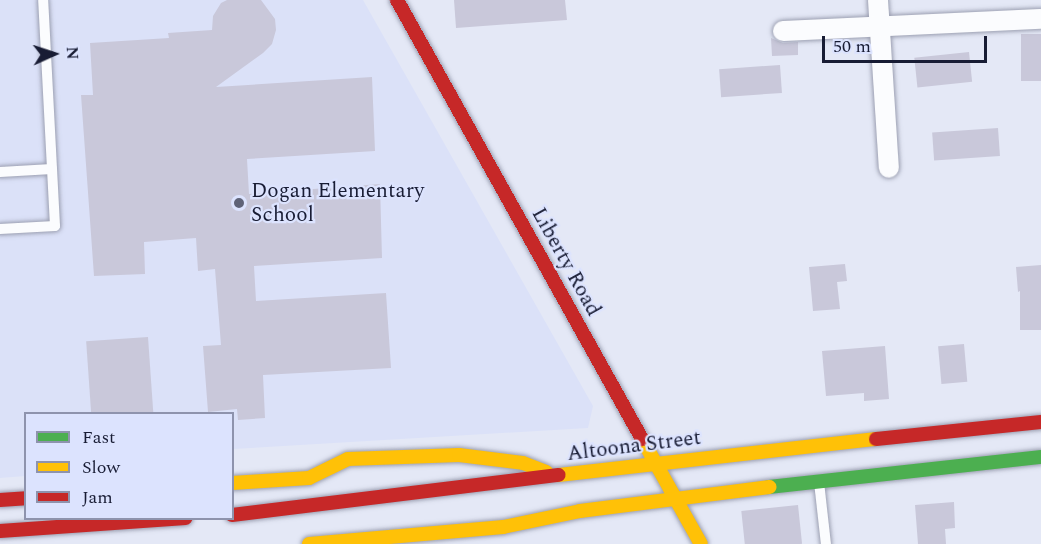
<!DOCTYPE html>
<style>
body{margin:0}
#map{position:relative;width:1041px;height:544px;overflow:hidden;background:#e4e8f6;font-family:Spectral,serif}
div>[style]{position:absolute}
.built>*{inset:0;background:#dbe1f8}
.building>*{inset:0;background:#c9c8da;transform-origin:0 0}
.roads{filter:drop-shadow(0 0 2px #9ca0b2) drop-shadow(0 0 2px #9ca0b2)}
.lane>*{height:10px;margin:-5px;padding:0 5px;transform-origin:5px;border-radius:5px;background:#fbfcfe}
.street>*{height:20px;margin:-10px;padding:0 10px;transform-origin:10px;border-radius:10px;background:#fbfcfe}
.fast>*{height:14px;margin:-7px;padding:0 7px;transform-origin:7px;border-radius:7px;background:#4caf50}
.slow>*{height:14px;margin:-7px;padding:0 7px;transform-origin:7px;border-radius:7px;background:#ffc107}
.jam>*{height:14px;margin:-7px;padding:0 7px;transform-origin:7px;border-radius:7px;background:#c62828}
.dots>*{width:16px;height:16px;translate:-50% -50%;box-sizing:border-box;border:3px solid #dce3fe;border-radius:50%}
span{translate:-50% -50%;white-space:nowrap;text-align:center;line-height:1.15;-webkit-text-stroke:4.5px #dce3fe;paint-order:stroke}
.poi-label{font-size:21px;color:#181c34}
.left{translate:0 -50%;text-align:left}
.street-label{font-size:21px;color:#181c34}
.legend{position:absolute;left:24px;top:412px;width:210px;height:108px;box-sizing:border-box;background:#dce3fe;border:2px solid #8e93ad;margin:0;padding:8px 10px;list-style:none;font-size:18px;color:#181c34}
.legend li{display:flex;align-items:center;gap:12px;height:30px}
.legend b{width:30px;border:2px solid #8e93ad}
.north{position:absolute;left:24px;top:24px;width:60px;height:60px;-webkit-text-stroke:4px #dce3fe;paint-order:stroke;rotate:87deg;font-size:16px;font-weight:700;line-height:24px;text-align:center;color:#181c34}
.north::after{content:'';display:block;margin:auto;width:21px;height:27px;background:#181c34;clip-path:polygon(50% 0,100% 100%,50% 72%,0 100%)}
.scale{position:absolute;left:822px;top:36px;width:165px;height:27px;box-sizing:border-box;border:3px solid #181c34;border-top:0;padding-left:8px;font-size:18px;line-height:21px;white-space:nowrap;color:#181c34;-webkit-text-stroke:4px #dce3fe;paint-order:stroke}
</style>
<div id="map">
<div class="built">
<i style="clip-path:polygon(0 0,363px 0,593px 406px,588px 428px,233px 449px,232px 414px,26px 414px,25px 476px,0 478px)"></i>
</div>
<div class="building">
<i style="clip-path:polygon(227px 0,261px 0,275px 19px,276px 30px,272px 44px,263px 53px,216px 87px,372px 77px,375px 151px,247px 159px,249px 194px,380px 184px,382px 258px,254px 266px,256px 301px,386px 293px,391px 368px,263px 375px,265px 418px,238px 420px,237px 409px,208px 412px,203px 346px,221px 345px,215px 269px,198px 271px,196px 238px,144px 242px,145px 274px,94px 276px,81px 95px,93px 95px,90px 43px,169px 38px,168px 33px,212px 30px,213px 16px,221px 3px)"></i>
<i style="clip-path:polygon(454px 0,565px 0,567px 20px,456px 28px)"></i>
<i style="left:1041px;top:34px;width:47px;height:20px;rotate:90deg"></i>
<i style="clip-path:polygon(771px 38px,783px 43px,798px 42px,798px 55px,772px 56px)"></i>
<i style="left:969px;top:52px;width:30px;height:55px;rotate:84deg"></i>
<i style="left:780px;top:65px;width:28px;height:61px;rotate:86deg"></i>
<i style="left:998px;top:128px;width:28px;height:66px;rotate:86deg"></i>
<i style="clip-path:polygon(845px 264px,847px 281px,837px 282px,840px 309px,813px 311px,809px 267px)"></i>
<i style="clip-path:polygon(1041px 265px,1041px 330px,1020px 330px,1020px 291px,1018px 292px,1016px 267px)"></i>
<i style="left:148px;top:337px;width:77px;height:62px;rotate:86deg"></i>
<i style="left:964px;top:344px;width:38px;height:26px;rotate:85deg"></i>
<i style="clip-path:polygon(885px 346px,889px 399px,864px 401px,864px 393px,826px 396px,822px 351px)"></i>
<i style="clip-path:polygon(954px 502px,955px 528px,945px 529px,946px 544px,918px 544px,915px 505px)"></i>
<i style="left:798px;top:505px;width:39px;height:57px;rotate:84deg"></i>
</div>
<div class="roads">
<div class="lane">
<i style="left:0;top:172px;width:52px;rotate:-3.3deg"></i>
<i style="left:0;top:229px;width:55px;rotate:-3.1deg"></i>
<i style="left:55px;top:226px;width:226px;rotate:-93deg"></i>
<i style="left:819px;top:482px;width:62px;rotate:83.6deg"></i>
</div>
<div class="street">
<i style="left:878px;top:0;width:168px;rotate:86.3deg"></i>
<i style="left:783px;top:31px;width:258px;rotate:-2.7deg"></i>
</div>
<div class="fast">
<i style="left:769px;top:487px;width:274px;rotate:-6.3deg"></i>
</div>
<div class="slow">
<i style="left:642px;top:439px;width:120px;rotate:60.7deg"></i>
<i style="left:559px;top:475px;width:319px;rotate:-6.5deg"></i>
<i style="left:232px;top:483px;width:77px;rotate:-3.7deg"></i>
<i style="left:309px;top:478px;width:43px;rotate:-26deg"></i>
<i style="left:348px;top:459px;width:111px;rotate:-2.1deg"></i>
<i style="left:459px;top:455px;width:64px;rotate:7.1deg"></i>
<i style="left:523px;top:463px;width:25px;rotate:21deg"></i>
<i style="left:309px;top:544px;width:195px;rotate:-5deg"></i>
<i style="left:503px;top:527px;width:79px;rotate:-11.7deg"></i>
<i style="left:580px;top:511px;width:191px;rotate:-7.2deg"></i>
</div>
<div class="jam">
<i style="left:397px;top:0;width:503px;rotate:60.83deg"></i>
<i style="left:876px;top:439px;width:166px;rotate:-5.9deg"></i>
<i style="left:0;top:500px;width:26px;rotate:-4deg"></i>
<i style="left:232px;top:515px;width:329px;rotate:-7deg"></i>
<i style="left:0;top:531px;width:186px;rotate:-4deg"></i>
</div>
</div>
<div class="dots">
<i style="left:239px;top:203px;background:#5f6378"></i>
</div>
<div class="poi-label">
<span class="left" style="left:251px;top:203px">Dogan Elementary<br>School</span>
</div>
<div class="street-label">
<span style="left:566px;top:262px;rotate:61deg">Liberty Road</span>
<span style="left:634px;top:446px;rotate:-7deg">Altoona Street</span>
</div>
<ul class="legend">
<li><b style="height:8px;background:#4caf50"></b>Fast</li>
<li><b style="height:8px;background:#ffc107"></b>Slow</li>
<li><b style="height:8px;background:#c62828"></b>Jam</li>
</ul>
<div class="north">N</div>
<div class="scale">50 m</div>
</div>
